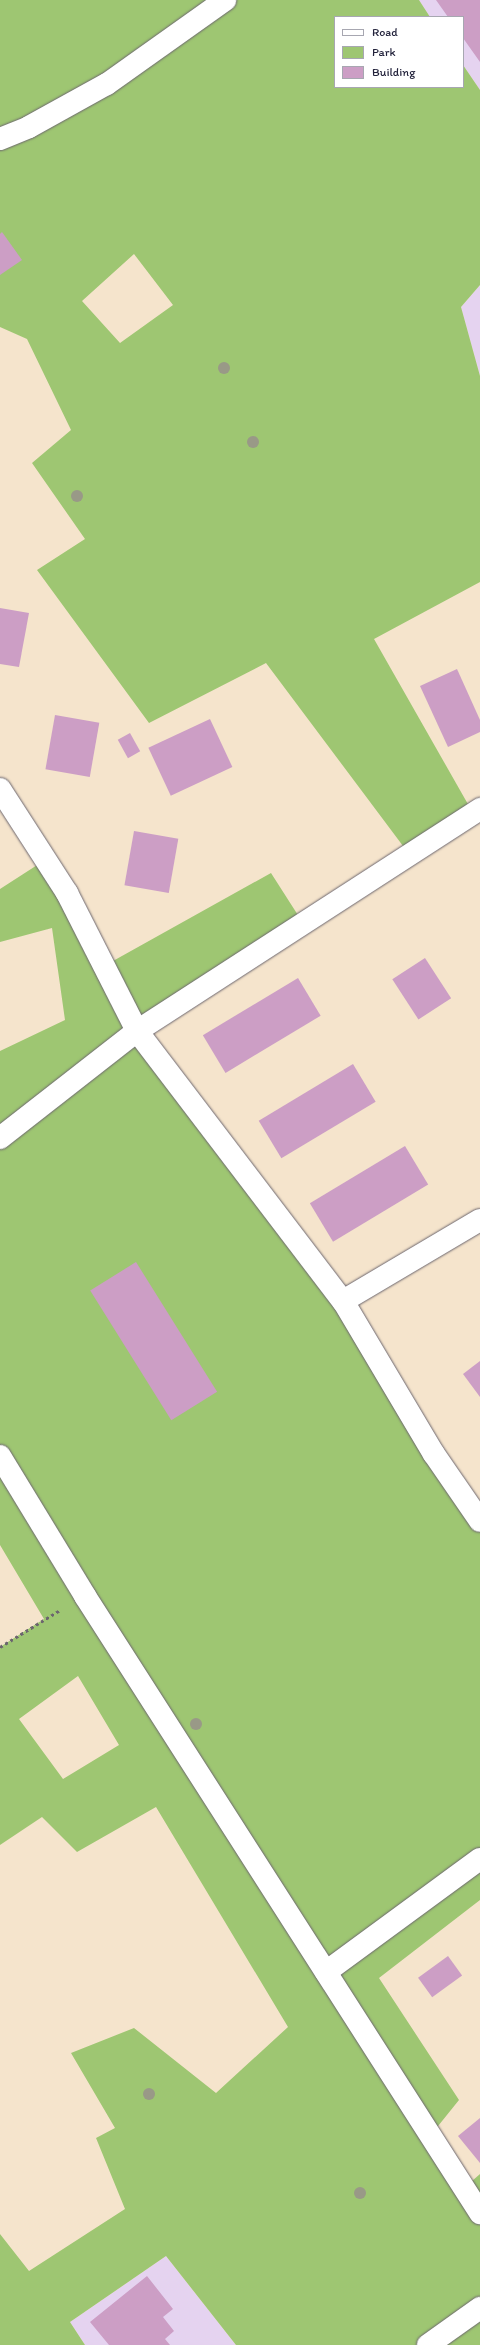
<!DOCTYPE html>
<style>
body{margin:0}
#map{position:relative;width:480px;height:2345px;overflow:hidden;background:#f5e4cc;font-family:Itim,sans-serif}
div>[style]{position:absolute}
.built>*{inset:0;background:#e5d3f0}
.green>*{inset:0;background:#9ec672}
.building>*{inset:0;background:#cc9ec5;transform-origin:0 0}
.path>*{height:2.5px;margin-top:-1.25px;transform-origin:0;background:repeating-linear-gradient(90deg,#6c666e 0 3px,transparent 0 6px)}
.roads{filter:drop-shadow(0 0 1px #6c666e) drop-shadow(0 0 1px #6c666e)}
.street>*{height:22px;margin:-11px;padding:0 11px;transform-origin:11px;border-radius:11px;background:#fff}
.secondary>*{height:22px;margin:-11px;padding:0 11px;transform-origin:11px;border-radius:11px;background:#fff}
.trees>*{width:12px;height:12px;margin:-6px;border-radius:50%;background:#999987}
span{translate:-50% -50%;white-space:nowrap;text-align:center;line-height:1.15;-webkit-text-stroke:3px #fff;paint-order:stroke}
.legend{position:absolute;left:334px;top:16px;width:130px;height:72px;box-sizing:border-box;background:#fff;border:1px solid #a7a7b1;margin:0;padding:5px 7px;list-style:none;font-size:12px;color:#22223b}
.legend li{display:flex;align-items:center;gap:8px;height:20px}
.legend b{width:20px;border:1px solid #a7a7b1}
</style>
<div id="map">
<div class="built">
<i style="clip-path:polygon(419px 0,480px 0,480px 90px,463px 65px,463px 17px,430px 17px)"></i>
<i style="clip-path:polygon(480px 285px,480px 376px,461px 307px)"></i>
<i style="clip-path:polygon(166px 2256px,236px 2345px,85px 2345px,70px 2322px)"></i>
</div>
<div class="green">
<i style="clip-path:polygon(evenodd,0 0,419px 0,430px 17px,335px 17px,335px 87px,463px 87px,463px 65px,480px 90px,480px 285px,461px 307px,480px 376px,480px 582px,374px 639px,473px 813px,409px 854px,266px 663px,149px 723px,37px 570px,85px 539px,32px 463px,71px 430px,27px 339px,0 327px,0 0,134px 254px,173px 305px,120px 343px,82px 301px,134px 254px)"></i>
<i style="clip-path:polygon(evenodd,45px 860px,104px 966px,271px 873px,303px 923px,137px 1031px,343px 1301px,480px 1521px,480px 1900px,379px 1978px,459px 2100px,430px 2136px,464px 2188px,480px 2174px,480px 2345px,236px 2345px,166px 2256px,70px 2322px,85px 2345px,0 2345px,0 2234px,29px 2271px,125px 2209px,96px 2138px,115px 2128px,71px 2053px,134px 2028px,216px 2093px,288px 2027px,156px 1807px,77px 1852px,42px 1817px,0 1845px,0 1647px,44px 1619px,0 1545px,0 1051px,65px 1020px,52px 928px,0 942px,0 889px,45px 860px,78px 1676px,119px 1745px,63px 1779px,19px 1719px,78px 1676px)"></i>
</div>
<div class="building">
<i style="clip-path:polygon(436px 0,480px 0,480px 62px,463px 38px,463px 17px,448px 17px)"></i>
<i style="clip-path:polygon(2px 232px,22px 260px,0 275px,0 234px)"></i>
<i style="clip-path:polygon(0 608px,29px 613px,19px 667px,0 664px)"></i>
<i style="clip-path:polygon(457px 669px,480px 720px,480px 732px,448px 747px,420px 686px)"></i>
<i style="left:55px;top:715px;width:45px;height:55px;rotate:10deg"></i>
<i style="left:210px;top:719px;width:53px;height:68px;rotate:65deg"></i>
<i style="left:130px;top:733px;width:21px;height:14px;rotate:61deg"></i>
<i style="left:134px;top:831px;width:45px;height:55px;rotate:10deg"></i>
<i style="left:425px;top:958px;width:48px;height:39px;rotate:57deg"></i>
<i style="left:298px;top:978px;width:44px;height:111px;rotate:59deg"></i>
<i style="left:353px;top:1064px;width:44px;height:110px;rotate:59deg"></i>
<i style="left:405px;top:1146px;width:45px;height:111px;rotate:59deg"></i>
<i style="left:136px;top:1262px;width:153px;height:54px;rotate:58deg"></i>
<i style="clip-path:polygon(480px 1361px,480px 1397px,463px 1374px)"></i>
<i style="left:448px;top:1956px;width:24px;height:37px;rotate:54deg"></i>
<i style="clip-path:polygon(480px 2118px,480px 2163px,458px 2136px)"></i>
<i style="clip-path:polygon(147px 2276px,173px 2309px,163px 2317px,174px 2331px,165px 2339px,170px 2345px,109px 2345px,90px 2322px)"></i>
</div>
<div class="path">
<i style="left:0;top:1647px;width:70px;rotate:-31.7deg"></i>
</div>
<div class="roads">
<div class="street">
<i style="left:0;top:139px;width:31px;rotate:-22deg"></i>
<i style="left:29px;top:127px;width:89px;rotate:-28.9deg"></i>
<i style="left:107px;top:84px;width:145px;rotate:-35.4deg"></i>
<i style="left:0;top:789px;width:124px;rotate:57.2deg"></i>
<i style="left:67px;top:893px;width:155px;rotate:63.1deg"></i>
<i style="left:137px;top:1031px;width:340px;rotate:52.7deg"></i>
<i style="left:343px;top:1301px;width:178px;rotate:59.3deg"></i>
<i style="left:434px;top:1454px;width:81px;rotate:55.5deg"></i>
<i style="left:0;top:1138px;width:174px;rotate:-38deg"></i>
<i style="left:137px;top:1031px;width:409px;rotate:-32.9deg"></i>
<i style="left:343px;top:1301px;width:159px;rotate:-30.6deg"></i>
<i style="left:0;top:1456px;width:164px;rotate:58.7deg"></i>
<i style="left:85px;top:1596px;width:733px;rotate:57.37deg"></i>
<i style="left:326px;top:1972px;width:191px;rotate:-36.3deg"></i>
</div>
<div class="secondary">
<i style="left:428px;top:2345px;width:64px;rotate:-35.4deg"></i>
</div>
</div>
<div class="trees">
<i style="left:224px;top:368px"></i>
<i style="left:253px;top:442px"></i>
<i style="left:77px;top:496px"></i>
<i style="left:196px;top:1724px"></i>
<i style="left:149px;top:2094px"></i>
<i style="left:360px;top:2193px"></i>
</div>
<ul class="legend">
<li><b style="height:5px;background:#fff"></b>Road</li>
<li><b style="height:11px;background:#9ec672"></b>Park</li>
<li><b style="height:11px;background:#cc9ec5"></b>Building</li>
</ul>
</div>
